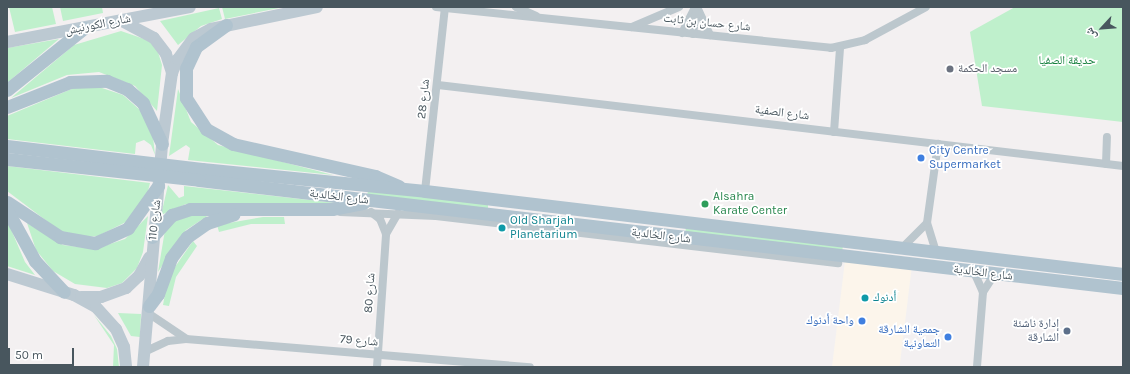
<!DOCTYPE html>
<meta charset="utf-8">
<style>
body{margin:0}
#map{position:relative;width:1130px;height:374px;overflow:hidden;background:#f3f0f1;font-family:Karla,"Noto Naskh Arabic",sans-serif}
div>[style]{position:absolute}
.commercial>*{inset:0;background:#fcf5eb;transform-origin:0 0}
.green>*{inset:0;background:#bff0cc;transform-origin:0 0}
.street>*{height:8px;margin:-4px;padding:0 4px;transform-origin:4px;border-radius:4px;background:#bcc7cd}
.secondary>*{height:12px;margin:-6px;padding:0 6px;transform-origin:6px;border-radius:6px;background:#bcc9d2}
.primary>*{height:13px;margin:-6.5px;padding:0 6.5px;transform-origin:6.5px;border-radius:6.5px;background:#b0c3cf}
.primary-bridge>*{height:13px;margin:-6.5px;padding:0 6.5px;transform-origin:6.5px;border-radius:6.5px;background:#b0c3cf}
.dots>*{width:11px;height:11px;translate:-50% -50%;box-sizing:border-box;border:2px solid #fff;border-radius:50%}
span{translate:-50% -50%;white-space:nowrap;text-align:center;line-height:1.15;-webkit-text-stroke:3.5px #fff;paint-order:stroke}
.street-label{font-size:12px;color:#48565e}
.park-label{font-size:12px;color:#17813f}
.worship-label{font-size:12px;color:#5b616d}
.left{translate:0 -50%;text-align:left}
.shop-label{font-size:12px;color:#366cbe}
.right{translate:-100% -50%;text-align:right}
.leisure-label{font-size:12px;color:#27864d}
.culture-label{font-size:12px;color:#0d838f}
.service-label{font-size:12px;color:#4e5e75}
.frame{position:absolute;inset:0;border:8px solid #48565e;pointer-events:none}
.north{position:absolute;left:1082px;top:8px;width:40px;height:40px;-webkit-text-stroke:3px #fff;paint-order:stroke;rotate:244deg;font-size:11px;font-weight:700;line-height:16px;text-align:center;color:#48565e}
.north::after{content:'';display:block;margin:auto;width:14px;height:18px;background:#48565e;clip-path:polygon(50% 0,100% 100%,50% 72%,0 100%)}
.scale{position:absolute;left:8px;top:348px;width:66px;height:18px;box-sizing:border-box;border:2px solid #48565e;border-top:0;padding-left:5px;font-size:12px;line-height:14px;white-space:nowrap;color:#48565e;-webkit-text-stroke:3px #fff;paint-order:stroke}
</style>
<div id="map">
<div class="commercial">
<i style="left:845px;top:261px;width:67px;height:107px;rotate:7deg"></i>
</div>
<div class="green">
<i style="clip-path:polygon(9px 7px,52px 7px,56px 24px,15px 32px)"></i>
<i style="clip-path:polygon(60px 7px,102px 7px,103px 13px,63px 21px)"></i>
<i style="clip-path:polygon(222px 7px,279px 7px,279px 8px,225px 19px)"></i>
<i style="clip-path:polygon(1015px 7px,1123px 7px,1123px 122px,982px 106px,970px 32px)"></i>
<i style="clip-path:polygon(219px 8px,222px 19px,201px 26px,178px 45px,160px 21px)"></i>
<i style="clip-path:polygon(121px 31px,150px 41px,158px 52px,162px 65px,157px 111px,135px 86px,99px 72px,67px 75px,11px 98px,74px 45px)"></i>
<i style="clip-path:polygon(59px 39px,7px 83px,7px 48px)"></i>
<i style="clip-path:polygon(99px 87px,123px 95px,140px 110px,153px 137px,155px 155px,151px 145px,144px 140px,136px 143px,135px 154px,7px 139px,7px 116px,74px 88px)"></i>
<i style="clip-path:polygon(178px 89px,191px 122px,218px 145px,333px 175px,188px 160px,190px 148px,186px 145px,169px 156px)"></i>
<i style="clip-path:polygon(7px 166px,150px 183px,147px 195px,132px 219px,98px 236px,88px 237px,60px 231px,7px 191px)"></i>
<i style="clip-path:polygon(168px 185px,179px 198px,184px 196px,184px 186px,345px 204px,186px 204px,161px 215px)"></i>
<i style="clip-path:polygon(368px 191px,488px 204px,488px 210px,367px 196px)"></i>
<i style="clip-path:polygon(212px 213px,186px 230px,158px 272px,165px 230px,179px 216px)"></i>
<i style="clip-path:polygon(148px 216px,143px 252px,137px 268px,122px 283px,107px 288px,75px 284px,53px 271px,36px 250px,27px 223px,63px 245px,95px 249px,125px 239px)"></i>
<i style="clip-path:polygon(263px 217px,284px 217px,285px 224px,251px 224px,219px 232px,217px 225px)"></i>
<i style="clip-path:polygon(7px 220px,25px 262px,35px 275px,7px 266px)"></i>
<i style="left:686px;top:227px;width:158px;height:5px;rotate:7deg"></i>
<i style="clip-path:polygon(193px 241px,197px 246px,176px 277px,169px 306px,163px 305px,168px 277px)"></i>
<i style="clip-path:polygon(118px 313px,141px 314px,140px 337px,131px 336px)"></i>
<i style="clip-path:polygon(94px 315px,111px 336px,117px 349px,119px 367px,113px 367px,114px 345px)"></i>
</div>
<div class="street">
<i style="left:436px;top:7px;width:397px;rotate:5.9deg"></i>
<i style="left:831px;top:48px;width:35px;rotate:-13deg"></i>
<i style="left:865px;top:40px;width:69px;rotate:-28.4deg"></i>
<i style="left:516px;top:7px;width:22px;rotate:24deg"></i>
<i style="left:697px;top:7px;width:31px;rotate:65deg"></i>
<i style="left:632px;top:27px;width:51px;rotate:-23.1deg"></i>
<i style="left:682px;top:33px;width:29px;rotate:-63deg"></i>
<i style="left:693px;top:34px;width:21px;rotate:-82deg"></i>
<i style="left:438px;top:85px;width:690px;rotate:6.74deg"></i>
<i style="left:834px;top:132px;width:84px;rotate:-85.9deg"></i>
<i style="left:1106px;top:164px;width:27px;rotate:-88deg"></i>
<i style="left:425px;top:191px;width:184px;rotate:-83.8deg"></i>
<i style="left:340px;top:212px;width:96px;rotate:2.4deg"></i>
<i style="left:436px;top:216px;width:405px;rotate:6.7deg"></i>
<i style="left:371px;top:212px;width:11px;rotate:38deg"></i>
<i style="left:380px;top:219px;width:16px;rotate:68deg"></i>
<i style="left:902px;top:248px;width:35px;rotate:-45deg"></i>
<i style="left:936px;top:252px;width:30px;rotate:-107deg"></i>
<i style="left:927px;top:223px;width:80px;rotate:-82.1deg"></i>
<i style="left:974px;top:272px;width:22px;rotate:66deg"></i>
<i style="left:983px;top:292px;width:75px;rotate:94.6deg"></i>
<i style="left:983px;top:292px;width:20px;rotate:-57deg"></i>
<i style="left:148px;top:313px;width:45px;rotate:34deg"></i>
<i style="left:144px;top:352px;width:26px;rotate:-25deg"></i>
<i style="left:168px;top:341px;width:18px;rotate:-6deg"></i>
<i style="left:186px;top:339px;width:345px;rotate:4.7deg"></i>
<i style="left:377px;top:367px;width:133px;rotate:-86.1deg"></i>
<i style="left:386px;top:234px;width:24px;rotate:-60deg"></i>
</div>
<div class="secondary">
<i style="left:122px;top:21px;width:36px;rotate:28deg"></i>
<i style="left:154px;top:38px;width:20px;rotate:53deg"></i>
<i style="left:166px;top:54px;width:20px;rotate:72deg"></i>
<i style="left:7px;top:42px;width:186px;rotate:-10.8deg"></i>
<i style="left:7px;top:274px;width:70px;rotate:17.4deg"></i>
<i style="left:74px;top:295px;width:25px;rotate:29deg"></i>
<i style="left:96px;top:307px;width:30px;rotate:48deg"></i>
<i style="left:116px;top:329px;width:20px;rotate:66deg"></i>
<i style="left:124px;top:347px;width:20px;rotate:84deg"></i>
<i style="left:81px;top:297px;width:20px"></i>
<i style="left:101px;top:297px;width:27px;rotate:-20deg"></i>
<i style="left:126px;top:288px;width:18px;rotate:-43deg"></i>
<i style="left:139px;top:276px;width:21px;rotate:-61deg"></i>
<i style="left:143px;top:367px;width:224px;rotate:-85.1deg"></i>
<i style="left:162px;top:144px;width:72px;rotate:-82deg"></i>
<i style="left:172px;top:73px;width:15px;rotate:-67deg"></i>
<i style="left:178px;top:59px;width:26px;rotate:-53deg"></i>
<i style="left:194px;top:38px;width:19px;rotate:-28deg"></i>
<i style="left:211px;top:29px;width:108px;rotate:-11.7deg"></i>
</div>
<div class="primary">
<i style="left:226px;top:25px;width:37px;rotate:144deg"></i>
<i style="left:196px;top:47px;width:23px;rotate:115deg"></i>
<i style="left:186px;top:68px;width:30px;rotate:90deg"></i>
<i style="left:186px;top:98px;width:37px;rotate:57deg"></i>
<i style="left:206px;top:129px;width:31px;rotate:29deg"></i>
<i style="left:233px;top:144px;width:146px;rotate:12.7deg"></i>
<i style="left:375px;top:176px;width:26px;rotate:23deg"></i>
<i style="left:7px;top:90px;width:99px;rotate:-38.8deg"></i>
<i style="left:7px;top:107px;width:68px;rotate:-21.6deg"></i>
<i style="left:70px;top:82px;width:37px;rotate:-2deg"></i>
<i style="left:107px;top:81px;width:22px;rotate:22deg"></i>
<i style="left:127px;top:89px;width:21px;rotate:41deg"></i>
<i style="left:143px;top:103px;width:45px;rotate:65.1deg"></i>
<i style="left:202px;top:169px;width:224px;rotate:5.6deg"></i>
<i style="left:425px;top:191px;width:703px;rotate:6.78deg"></i>
<i style="left:199px;top:180px;width:930px;rotate:6.67deg"></i>
<i style="left:7px;top:202px;width:64px;rotate:33.4deg"></i>
<i style="left:60px;top:237px;width:36px;rotate:10deg"></i>
<i style="left:95px;top:243px;width:36px;rotate:-24deg"></i>
<i style="left:128px;top:228px;width:52px;rotate:-54.5deg"></i>
<i style="left:7px;top:210px;width:58px;rotate:61.2deg"></i>
<i style="left:35px;top:261px;width:42px;rotate:46.9deg"></i>
<i style="left:152px;top:237px;width:30px;rotate:-48deg"></i>
<i style="left:172px;top:215px;width:19px;rotate:-18deg"></i>
<i style="left:190px;top:209px;width:142px"></i>
<i style="left:332px;top:209px;width:32px;rotate:-11deg"></i>
<i style="left:149px;top:306px;width:15px;rotate:-53deg"></i>
<i style="left:158px;top:294px;width:38px;rotate:-70deg"></i>
<i style="left:171px;top:258px;width:26px;rotate:-53deg"></i>
<i style="left:187px;top:237px;width:24px;rotate:-35deg"></i>
<i style="left:207px;top:223px;width:28px;rotate:-18deg"></i>
</div>
<div class="primary-bridge">
<i style="left:7px;top:146px;width:196px;rotate:6.7deg"></i>
<i style="left:7px;top:159px;width:193px;rotate:6.2deg"></i>
</div>
<div class="dots">
<i style="left:950px;top:69px;background:#6b7280"></i>
<i style="left:921px;top:158px;background:#3f7fe0"></i>
<i style="left:705px;top:204px;background:#2e9e5b"></i>
<i style="left:502px;top:228px;background:#0f9aa8"></i>
<i style="left:865px;top:298px;background:#0f9aa8"></i>
<i style="left:862px;top:321px;background:#3f7fe0"></i>
<i style="left:1067px;top:331px;background:#5c6f8a"></i>
<i style="left:948px;top:337px;background:#3f7fe0"></i>
</div>
<div class="street-label">
<span style="left:707px;top:23px;rotate:6deg">شارع حسان بن ثابت</span>
<span style="left:98px;top:25px;rotate:-11deg">شارع الكورنيش</span>
<span style="left:424px;top:99px;rotate:-84deg">شارع 28</span>
<span style="left:782px;top:113px;rotate:7deg">شارع الصفية</span>
<span style="left:339px;top:197px;rotate:7deg">شارع الخالدية</span>
<span style="left:155px;top:220px;rotate:-84deg">شارع 110</span>
<span style="left:661px;top:236px;rotate:7deg">شارع الخالدية</span>
<span style="left:983px;top:273px;rotate:7deg">شارع الخالدية</span>
<span style="left:370px;top:293px;rotate:-86deg">شارع 80</span>
<span style="left:359px;top:341px;rotate:5deg">شارع 79</span>
</div>
<div class="park-label">
<span style="left:1067px;top:61px">حديقة الصفيا</span>
</div>
<div class="worship-label">
<span class="left" style="left:958px;top:69px">مسجد الحكمة</span>
</div>
<div class="shop-label">
<span class="left" style="left:929px;top:158px">City Centre<br>Supermarket</span>
<span class="right" style="left:854px;top:321px">واحة أدنوك</span>
<span class="right" style="left:940px;top:337px">جمعية الشارقة<br>التعاونية</span>
</div>
<div class="leisure-label">
<span class="left" style="left:713px;top:204px">Alsahra<br>Karate Center</span>
</div>
<div class="culture-label">
<span class="left" style="left:510px;top:228px">Old Sharjah<br>Planetarium</span>
<span class="left" style="left:873px;top:298px">أدنوك</span>
</div>
<div class="service-label">
<span class="right" style="left:1059px;top:331px">إدارة ناشئة<br>الشارقة</span>
</div>
<div class="frame"></div>
<div class="north">ش</div>
<div class="scale">50 m</div>
</div>
